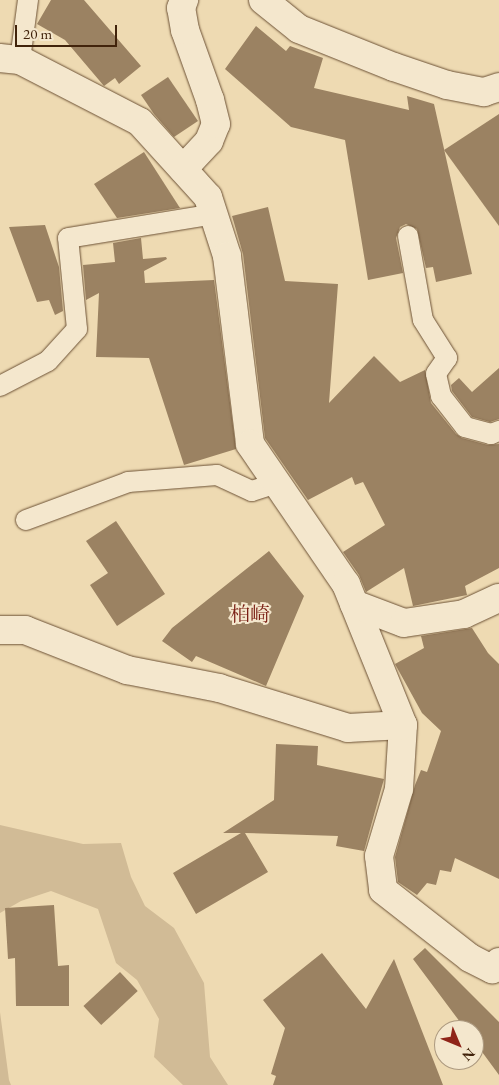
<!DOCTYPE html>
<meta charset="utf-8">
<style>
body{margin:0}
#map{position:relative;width:499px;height:1085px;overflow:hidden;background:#eedab2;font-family:"EB Garamond","Noto Serif JP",serif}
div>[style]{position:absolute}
.green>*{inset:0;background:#d1bb96}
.building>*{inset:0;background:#9b8262;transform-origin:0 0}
.roads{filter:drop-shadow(0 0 1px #6c5135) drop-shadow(0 0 1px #6c5135)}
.service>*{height:20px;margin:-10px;padding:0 10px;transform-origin:10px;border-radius:10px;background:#f4e7cd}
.minor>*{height:28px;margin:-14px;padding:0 14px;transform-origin:14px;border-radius:14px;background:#f4e7cd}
span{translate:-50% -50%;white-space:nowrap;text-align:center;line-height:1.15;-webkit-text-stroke:4px #f4e7cd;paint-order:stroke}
.neighbourhood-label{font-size:20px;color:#7a1f14}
.north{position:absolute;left:434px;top:1020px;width:50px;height:50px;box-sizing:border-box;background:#f4e7cd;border:1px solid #ac997f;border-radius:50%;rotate:135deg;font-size:14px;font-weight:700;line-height:20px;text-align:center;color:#41230b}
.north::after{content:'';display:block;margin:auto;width:18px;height:22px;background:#8f2418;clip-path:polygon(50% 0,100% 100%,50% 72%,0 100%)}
.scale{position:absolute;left:15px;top:25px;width:102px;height:22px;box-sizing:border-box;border:2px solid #41230b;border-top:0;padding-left:6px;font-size:15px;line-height:18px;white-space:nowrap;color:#41230b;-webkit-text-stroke:4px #f4e7cd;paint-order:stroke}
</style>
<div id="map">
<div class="green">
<i style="clip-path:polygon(0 825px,83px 844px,121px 843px,131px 877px,145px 906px,174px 928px,204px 983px,210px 1057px,228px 1085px,183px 1085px,154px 1057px,159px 1019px,137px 980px,116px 963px,98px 909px,51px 891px,21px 901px,0 913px)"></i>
<i style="clip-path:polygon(0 1012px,9px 1080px,11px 1085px,0 1085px)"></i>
</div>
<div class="building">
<i style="clip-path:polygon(51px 0,84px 0,141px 66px,119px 84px,115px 78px,104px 86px,65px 40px,37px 24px)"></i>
<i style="clip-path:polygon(256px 26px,286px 51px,290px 46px,323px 58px,314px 88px,409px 110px,407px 96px,434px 104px,472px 274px,436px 282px,433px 267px,426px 268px,417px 229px,406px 224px,400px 227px,396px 238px,403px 273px,368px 280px,345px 140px,291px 127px,225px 69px)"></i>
<i style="clip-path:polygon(168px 77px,198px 121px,174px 137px,154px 114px,141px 95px)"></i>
<i style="clip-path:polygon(499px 114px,499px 226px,444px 150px)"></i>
<i style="clip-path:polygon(144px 152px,180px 208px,117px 218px,94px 184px)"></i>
<i style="clip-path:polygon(268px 207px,285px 281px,338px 284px,329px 403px,374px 356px,400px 382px,425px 370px,431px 403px,456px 434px,462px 438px,488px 445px,499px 444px,499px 568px,465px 586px,467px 595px,413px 606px,404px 568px,366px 592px,359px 575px,343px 552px,385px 525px,363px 482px,355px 485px,352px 477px,308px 500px,265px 438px,243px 254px,232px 216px)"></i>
<i style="clip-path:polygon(45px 225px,59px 267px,63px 311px,55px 315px,49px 300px,37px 302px,9px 227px)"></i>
<i style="clip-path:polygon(141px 238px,143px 259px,166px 257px,167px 259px,144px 271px,145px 283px,214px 280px,236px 449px,184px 465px,149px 358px,96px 357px,99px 293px,86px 300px,83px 265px,115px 262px,113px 243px)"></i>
<i style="clip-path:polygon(499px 368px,499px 419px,490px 422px,472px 417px,452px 391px,451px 385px,459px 378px,472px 392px)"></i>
<i style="clip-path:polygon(116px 521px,165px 594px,117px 626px,90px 585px,108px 573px,86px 541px)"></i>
<i style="clip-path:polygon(269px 551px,304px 596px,266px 686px,196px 656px,192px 662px,162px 641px,172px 628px)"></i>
<i style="clip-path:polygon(472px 628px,488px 653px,499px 664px,499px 879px,455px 858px,451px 872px,440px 870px,436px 885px,427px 883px,417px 895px,398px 882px,395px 857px,415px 785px,421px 770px,427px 772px,441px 731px,422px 713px,395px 664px,424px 648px,421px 636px)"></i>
<i style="clip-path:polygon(276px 744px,318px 746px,317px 765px,384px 779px,364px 851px,336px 846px,338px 836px,245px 833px,268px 872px,196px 914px,173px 873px,241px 833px,223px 833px,274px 800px)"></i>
<i style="clip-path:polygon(54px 905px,58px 966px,69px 965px,69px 1006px,16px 1006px,15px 958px,8px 959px,5px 908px)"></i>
<i style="clip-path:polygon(425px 948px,499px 1022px,499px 1075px,474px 1041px,474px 1030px,466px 1030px,413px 959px)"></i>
<i style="clip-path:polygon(322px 953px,366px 1009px,394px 959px,443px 1085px,273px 1085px,276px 1076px,271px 1074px,285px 1028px,263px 1000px)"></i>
<i style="left:120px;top:972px;width:26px;height:50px;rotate:47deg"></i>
</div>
<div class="roads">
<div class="service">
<i style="left:20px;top:60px;width:61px;rotate:-82.4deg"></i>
<i style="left:408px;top:236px;width:85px;rotate:79.9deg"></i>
<i style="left:423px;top:320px;width:45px;rotate:57.7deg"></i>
<i style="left:447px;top:358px;width:19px;rotate:125deg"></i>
<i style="left:436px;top:374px;width:23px;rotate:77deg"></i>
<i style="left:441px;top:396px;width:39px;rotate:52deg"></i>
<i style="left:465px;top:427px;width:27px;rotate:15deg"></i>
<i style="left:491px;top:434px;width:9px;rotate:-21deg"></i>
<i style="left:0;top:386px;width:54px;rotate:-27.5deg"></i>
<i style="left:48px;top:361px;width:43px;rotate:-47.8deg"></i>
<i style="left:77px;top:329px;width:91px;rotate:-95.6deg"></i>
<i style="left:68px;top:238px;width:148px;rotate:-9.3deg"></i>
<i style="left:26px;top:520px;width:109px;rotate:-20.4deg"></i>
<i style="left:128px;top:482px;width:89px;rotate:-4.5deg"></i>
<i style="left:217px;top:475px;width:38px;rotate:25deg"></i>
<i style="left:252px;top:491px;width:26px;rotate:-18deg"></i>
</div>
<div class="minor">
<i style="left:263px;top:0;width:46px;rotate:38.9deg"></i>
<i style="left:299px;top:29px;width:102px;rotate:21.8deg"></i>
<i style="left:394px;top:67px;width:56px;rotate:18.8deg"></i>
<i style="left:447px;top:85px;width:38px;rotate:11deg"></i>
<i style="left:484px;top:92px;width:16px;rotate:-18deg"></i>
<i style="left:0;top:58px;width:20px;rotate:6deg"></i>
<i style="left:20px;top:60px;width:135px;rotate:27.3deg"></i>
<i style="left:140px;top:122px;width:101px;rotate:47.8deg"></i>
<i style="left:208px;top:197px;width:62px;rotate:72.1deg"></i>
<i style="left:227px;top:256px;width:189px;rotate:83deg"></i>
<i style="left:250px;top:444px;width:170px;rotate:55.6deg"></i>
<i style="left:346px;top:584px;width:152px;rotate:68deg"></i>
<i style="left:403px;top:725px;width:64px;rotate:93.6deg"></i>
<i style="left:399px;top:789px;width:70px;rotate:106.6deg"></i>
<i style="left:379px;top:856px;width:34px;rotate:83deg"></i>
<i style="left:383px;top:890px;width:110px;rotate:38deg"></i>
<i style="left:470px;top:958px;width:25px;rotate:27deg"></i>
<i style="left:492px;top:969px;width:10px;rotate:-45deg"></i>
<i style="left:183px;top:169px;width:38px;rotate:-47deg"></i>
<i style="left:209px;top:141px;width:18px;rotate:-68deg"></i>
<i style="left:216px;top:124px;width:25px;rotate:-104deg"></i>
<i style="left:210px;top:100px;width:74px;rotate:-109.7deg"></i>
<i style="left:185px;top:30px;width:22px;rotate:-100deg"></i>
<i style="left:181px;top:8px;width:9px;rotate:-69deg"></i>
<i style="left:354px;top:604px;width:53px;rotate:20.8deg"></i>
<i style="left:404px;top:623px;width:61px;rotate:-8.5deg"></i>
<i style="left:464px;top:614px;width:38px;rotate:-25deg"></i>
<i style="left:0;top:630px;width:25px"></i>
<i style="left:25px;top:630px;width:110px;rotate:21.4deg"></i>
<i style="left:127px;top:670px;width:94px;rotate:11.1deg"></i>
<i style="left:219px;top:688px;width:135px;rotate:17.2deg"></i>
<i style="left:348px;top:728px;width:55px;rotate:-3.1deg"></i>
</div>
</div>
<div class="neighbourhood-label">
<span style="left:250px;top:614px">柏崎</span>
</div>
<div class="north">N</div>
<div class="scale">20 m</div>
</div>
